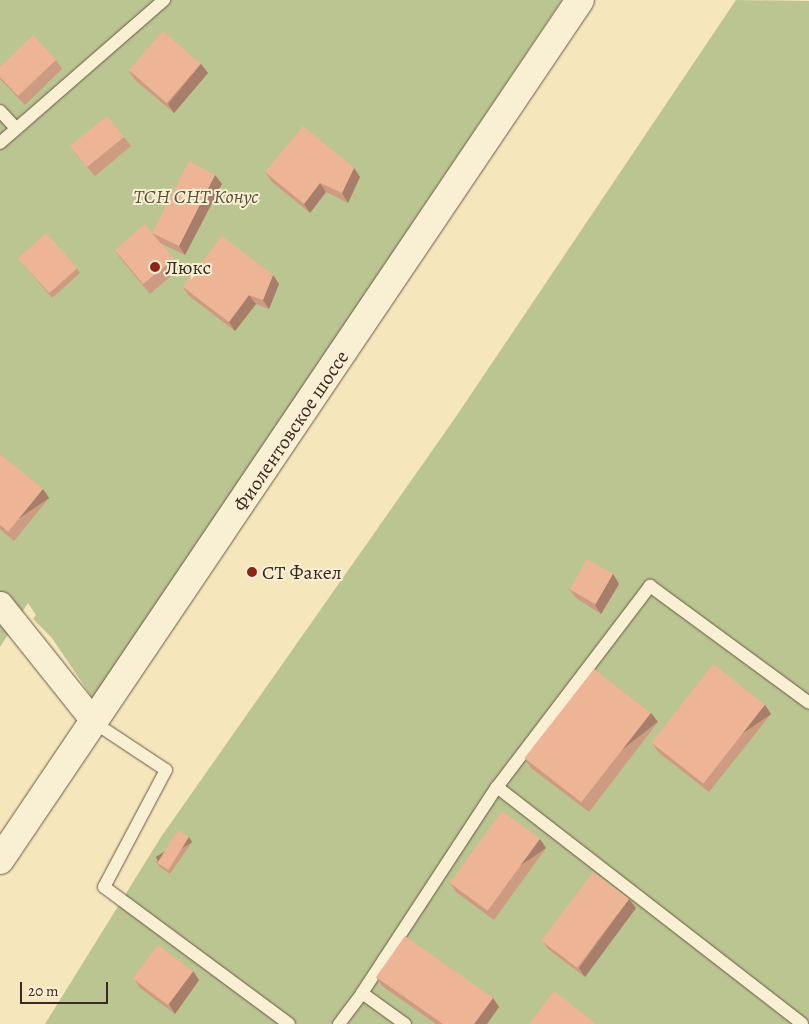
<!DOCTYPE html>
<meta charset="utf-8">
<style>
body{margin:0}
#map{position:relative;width:809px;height:1024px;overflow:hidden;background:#f6e6bb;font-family:Alegreya,serif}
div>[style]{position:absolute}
.green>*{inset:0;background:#bbc591}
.roads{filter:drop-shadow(0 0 1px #6a5848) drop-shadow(0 0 1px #6a5848)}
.service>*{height:12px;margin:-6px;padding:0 6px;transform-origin:6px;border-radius:6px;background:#f9efd3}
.minor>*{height:25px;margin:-12.5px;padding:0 12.5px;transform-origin:12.5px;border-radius:12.5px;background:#f9efd3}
.secondary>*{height:28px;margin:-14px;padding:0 14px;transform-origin:14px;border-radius:14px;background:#f9efd3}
.wall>*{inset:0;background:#cc9b81}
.shaded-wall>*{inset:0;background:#a67e69;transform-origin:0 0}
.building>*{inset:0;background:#edb496;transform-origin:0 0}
.dots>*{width:14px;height:14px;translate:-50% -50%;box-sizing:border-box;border:2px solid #f9efd3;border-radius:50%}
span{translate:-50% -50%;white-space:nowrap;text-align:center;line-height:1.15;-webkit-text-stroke:4px #f9efd3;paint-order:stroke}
.park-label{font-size:20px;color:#5b4f3d;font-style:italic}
.poi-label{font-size:20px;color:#3b2821}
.left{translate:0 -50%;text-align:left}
.street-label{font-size:20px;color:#3b2821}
.scale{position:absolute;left:20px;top:982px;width:88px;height:22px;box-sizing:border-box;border:2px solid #3b2821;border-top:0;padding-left:6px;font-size:15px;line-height:18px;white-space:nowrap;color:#3b2821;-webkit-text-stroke:4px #f9efd3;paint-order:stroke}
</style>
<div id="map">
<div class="green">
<i style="clip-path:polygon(0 0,562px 0,93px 699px,52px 638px,33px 619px,36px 615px,28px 603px,0 647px)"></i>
<i style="clip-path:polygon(736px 0,809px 1px,809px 1024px,45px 1024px,161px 837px,455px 418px)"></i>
</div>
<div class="roads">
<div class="service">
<i style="left:0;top:111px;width:23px;rotate:47deg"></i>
<i style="left:0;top:143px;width:218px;rotate:-41.1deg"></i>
<i style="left:95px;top:723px;width:85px;rotate:33.5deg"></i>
<i style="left:166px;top:770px;width:132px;rotate:117.9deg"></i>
<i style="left:104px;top:887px;width:230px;rotate:36.5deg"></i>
<i style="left:497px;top:787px;width:253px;rotate:-52.7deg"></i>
<i style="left:650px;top:586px;width:197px;rotate:36.3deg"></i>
<i style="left:362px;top:993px;width:246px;rotate:-56.8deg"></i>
<i style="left:497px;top:787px;width:386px;rotate:37.8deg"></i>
<i style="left:339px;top:1024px;width:39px;rotate:-53deg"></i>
<i style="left:362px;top:993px;width:53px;rotate:35.8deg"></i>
</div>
<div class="minor">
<i style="left:0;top:604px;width:152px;rotate:51.4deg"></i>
</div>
<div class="secondary">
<i style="left:0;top:860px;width:1037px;rotate:-56deg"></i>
</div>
</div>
<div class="wall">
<i style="clip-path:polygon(56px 60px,62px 69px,25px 105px,0 79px,0 67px)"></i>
<i style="clip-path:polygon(201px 64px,208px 73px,174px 113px,135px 80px,129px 71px)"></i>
<i style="clip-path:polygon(124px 137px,131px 146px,95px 176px,77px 156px,71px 147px)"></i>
<i style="clip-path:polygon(354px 168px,360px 177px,348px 203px,326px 192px,310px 213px,272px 182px,265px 172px)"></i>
<i style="clip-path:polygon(215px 175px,222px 184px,185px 255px,160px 243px,180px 268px,150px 294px,121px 259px,115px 250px,152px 233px)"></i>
<i style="clip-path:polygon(18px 258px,77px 268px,80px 273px,52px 298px)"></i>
<i style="clip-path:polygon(273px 275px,279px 284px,269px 309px,256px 304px,235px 331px,189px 296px,183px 287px)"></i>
<i style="clip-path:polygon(0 454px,49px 498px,14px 541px,0 529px)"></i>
<i style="clip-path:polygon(613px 574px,619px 584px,601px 614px,576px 598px,569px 589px)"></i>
<i style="clip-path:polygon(651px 713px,658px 722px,589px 812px,531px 768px,525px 759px)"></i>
<i style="clip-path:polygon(771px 714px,709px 792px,658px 752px,652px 743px)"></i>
<i style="clip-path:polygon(189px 837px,192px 842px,170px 874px,159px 866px,156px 862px)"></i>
<i style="clip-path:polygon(546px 848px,494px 920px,456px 892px,450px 883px)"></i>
<i style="clip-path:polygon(636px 908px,585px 977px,549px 950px,542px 941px)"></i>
<i style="clip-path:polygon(193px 971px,199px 980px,175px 1014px,140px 988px,134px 979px)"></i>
<i style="clip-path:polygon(376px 977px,493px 998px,499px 1007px,487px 1024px,436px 1024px,382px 986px)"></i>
</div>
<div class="shaded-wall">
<i style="clip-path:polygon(201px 64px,208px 73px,174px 113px,168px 104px)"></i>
<i style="clip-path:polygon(354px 168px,360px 177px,348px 203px,342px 193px)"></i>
<i style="clip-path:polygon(215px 175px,222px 184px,185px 255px,179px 246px)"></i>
<i style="clip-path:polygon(320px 183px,326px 192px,310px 213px,304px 204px)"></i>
<i style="clip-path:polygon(273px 275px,279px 284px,269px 309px,263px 300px)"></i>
<i style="clip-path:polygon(249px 295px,256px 304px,235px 331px,229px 322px)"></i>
<i style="left:43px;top:489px;width:11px;height:55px;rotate:56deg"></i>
<i style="clip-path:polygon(613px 574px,619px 584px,601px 614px,595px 605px)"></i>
<i style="left:765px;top:705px;width:11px;height:100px;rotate:56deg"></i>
<i style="left:651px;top:713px;width:11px;height:113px;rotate:52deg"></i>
<i style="left:189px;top:837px;width:6px;height:39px;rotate:59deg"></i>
<i style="left:540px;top:839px;width:11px;height:89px;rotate:56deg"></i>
<i style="clip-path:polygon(629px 899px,636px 908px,585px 977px,579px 968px)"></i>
<i style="clip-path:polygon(193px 971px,199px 980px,175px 1014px,169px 1004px)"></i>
<i style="clip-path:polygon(493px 998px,499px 1007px,487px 1024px,474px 1024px)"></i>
</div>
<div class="building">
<i style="left:163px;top:31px;width:50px;height:52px;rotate:41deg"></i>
<i style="clip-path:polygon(33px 35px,56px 60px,18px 96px,0 77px,0 67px)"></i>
<i style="left:107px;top:116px;width:27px;height:48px;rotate:51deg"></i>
<i style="clip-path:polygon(303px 126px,354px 168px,342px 193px,320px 183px,304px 204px,265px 172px)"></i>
<i style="clip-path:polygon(189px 161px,215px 175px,179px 246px,152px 233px,174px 259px,143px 284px,115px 250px,145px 224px,152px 233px)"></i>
<i style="left:46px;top:233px;width:47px;height:38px;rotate:48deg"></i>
<i style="clip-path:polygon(222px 236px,273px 275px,263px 300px,249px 295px,229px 322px,183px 287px)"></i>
<i style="clip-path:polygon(0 454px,43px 489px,8px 532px,0 525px)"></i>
<i style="left:587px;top:559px;width:30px;height:35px;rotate:30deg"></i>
<i style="left:713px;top:664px;width:66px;height:100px;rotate:38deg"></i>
<i style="left:594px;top:669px;width:72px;height:113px;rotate:38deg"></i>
<i style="left:502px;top:811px;width:47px;height:89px;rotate:36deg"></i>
<i style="left:178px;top:830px;width:13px;height:39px;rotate:32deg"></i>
<i style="left:593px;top:872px;width:45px;height:86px;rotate:37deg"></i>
<i style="clip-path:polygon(405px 936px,493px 998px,474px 1024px,443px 1024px,376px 977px)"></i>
<i style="left:158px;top:945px;width:44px;height:42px;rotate:37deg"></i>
<i style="clip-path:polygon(554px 991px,595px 1023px,595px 1024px,529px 1024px)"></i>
</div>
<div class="dots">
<i style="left:155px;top:267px;background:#8f2418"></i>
<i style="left:252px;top:572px;background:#8f2418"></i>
</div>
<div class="park-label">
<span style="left:196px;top:196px">ТСН СНТ Конус</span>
</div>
<div class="poi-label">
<span class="left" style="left:165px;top:267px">Люкс</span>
<span class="left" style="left:262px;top:572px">СТ Факел</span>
</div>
<div class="street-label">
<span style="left:291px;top:431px;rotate:-56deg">Фиолентовское шоссе</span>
</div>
<div class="scale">20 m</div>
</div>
